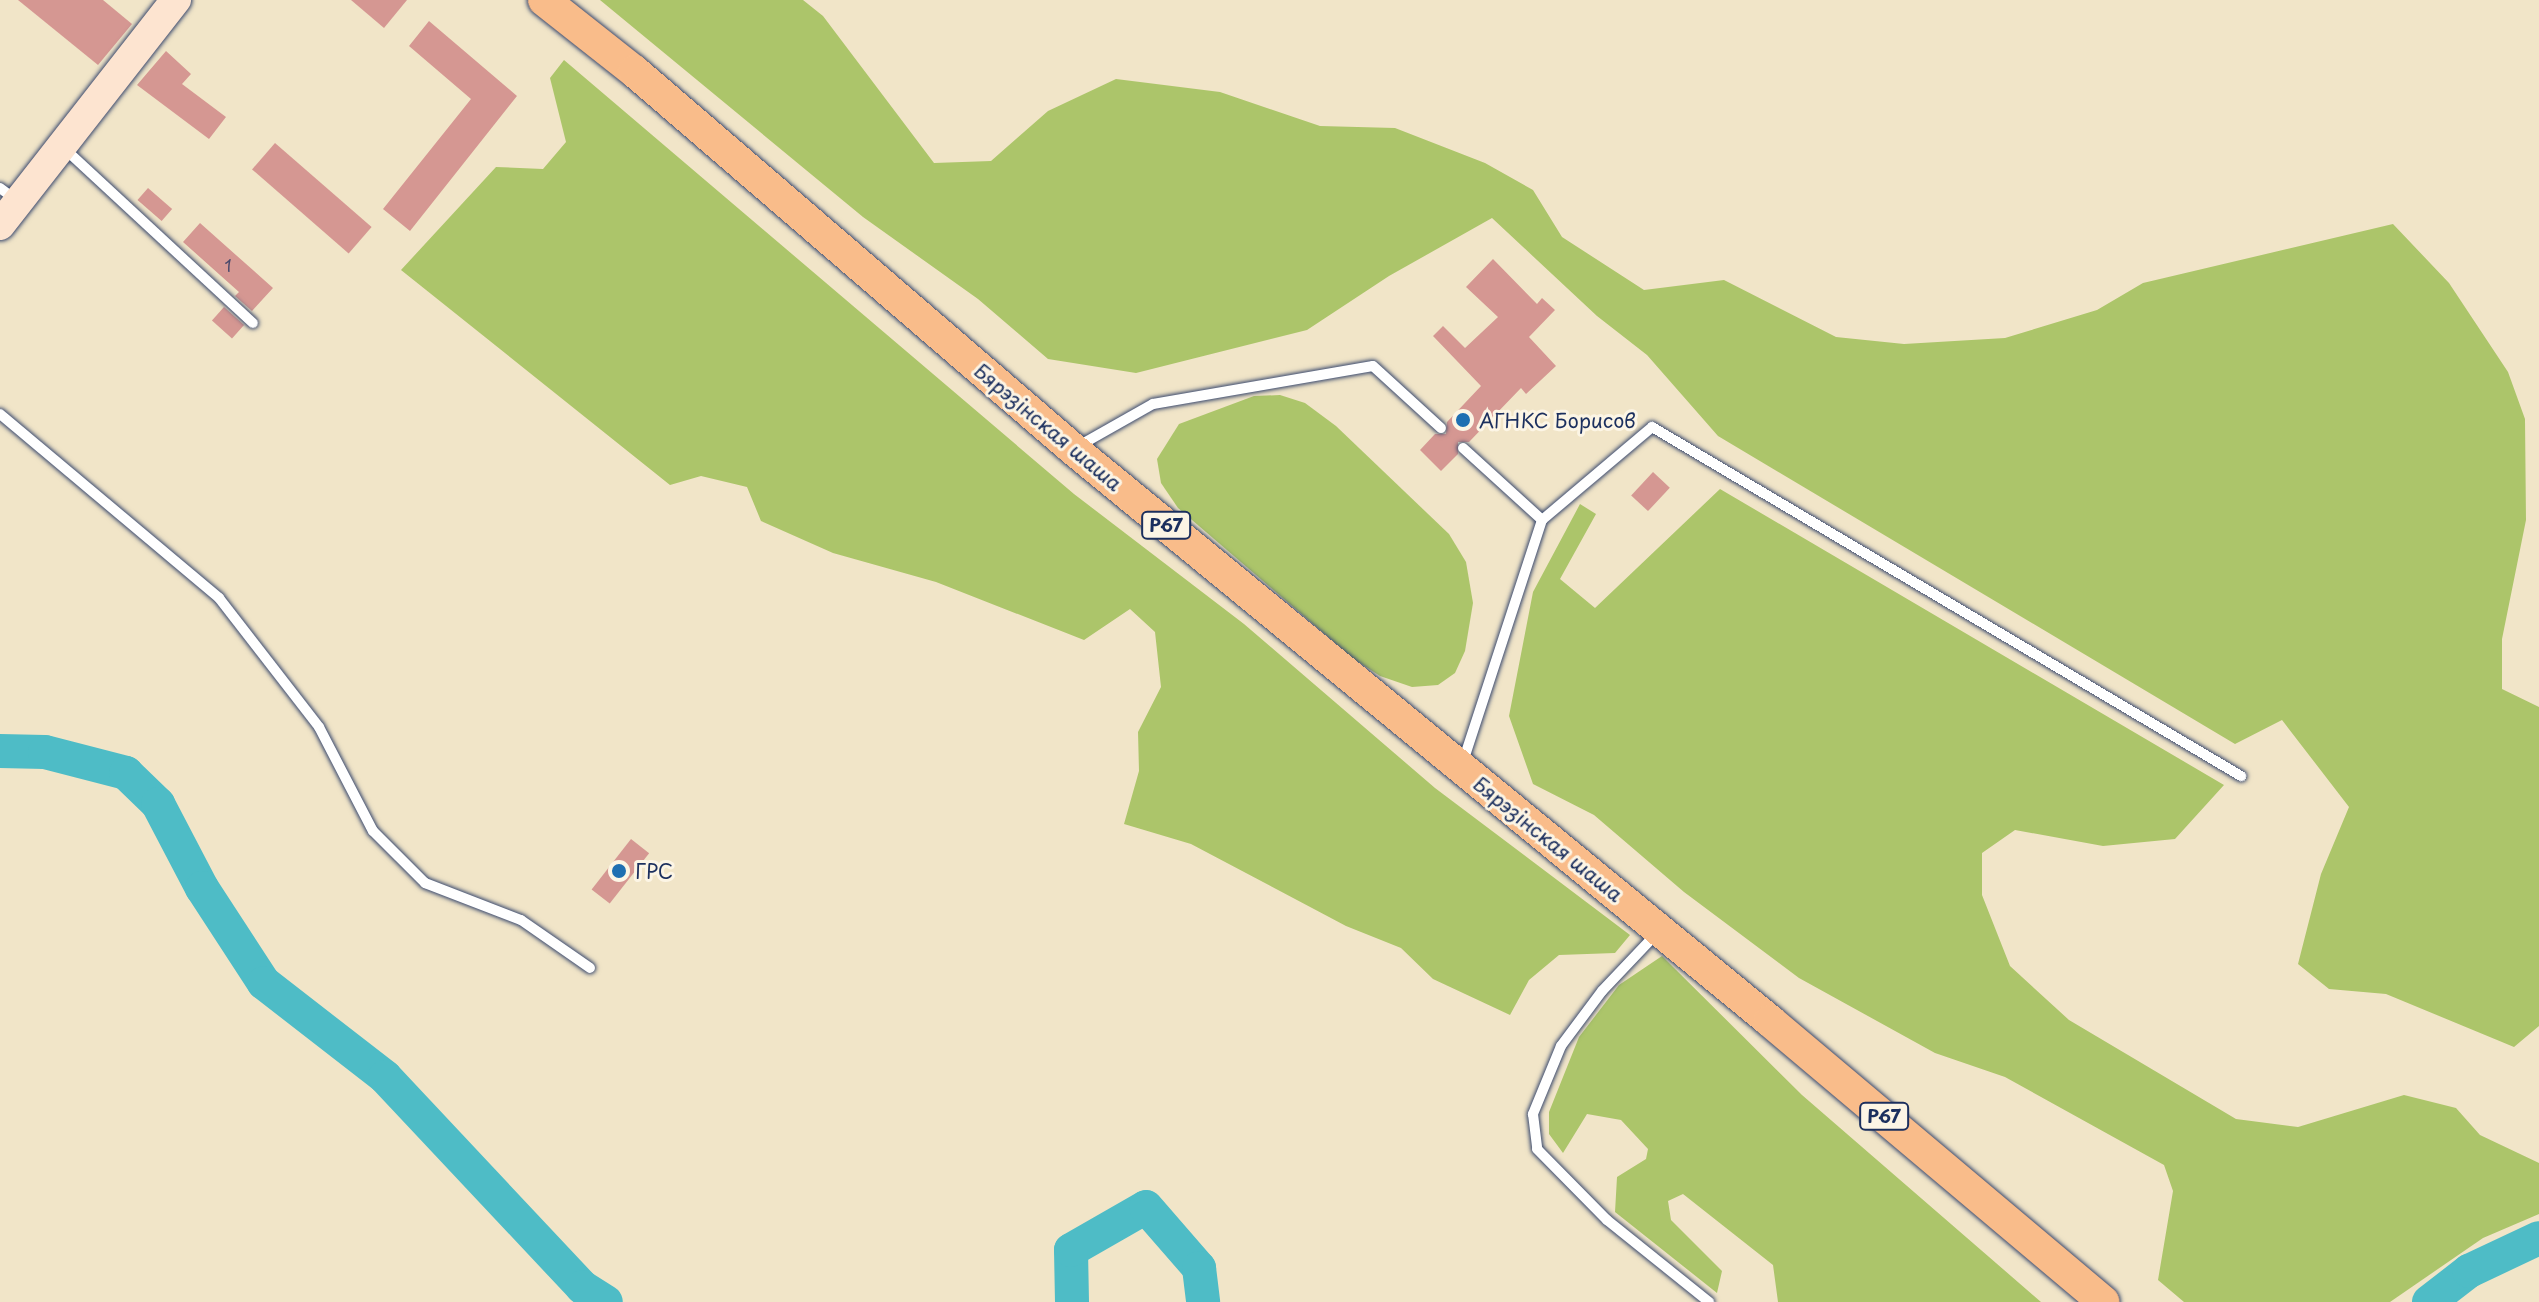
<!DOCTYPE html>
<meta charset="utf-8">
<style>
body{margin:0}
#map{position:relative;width:2539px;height:1302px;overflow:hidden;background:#f1e5c8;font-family:"Playpen Sans",sans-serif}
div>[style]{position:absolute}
.green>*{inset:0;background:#acc56a}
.river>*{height:34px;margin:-17px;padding:0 17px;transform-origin:17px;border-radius:17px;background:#4ebcc6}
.building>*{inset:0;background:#d59792;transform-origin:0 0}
.roads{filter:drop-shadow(0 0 2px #3b4a6e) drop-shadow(0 0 2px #3b4a6e)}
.lane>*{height:10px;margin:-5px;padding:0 5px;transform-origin:5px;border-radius:5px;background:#fff}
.secondary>*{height:30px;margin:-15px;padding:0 15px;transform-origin:15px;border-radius:15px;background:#fde4d0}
.primary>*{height:32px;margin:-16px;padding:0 16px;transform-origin:16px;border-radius:16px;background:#f9bc8a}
.dots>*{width:22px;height:22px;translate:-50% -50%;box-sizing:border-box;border:4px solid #fcf5e5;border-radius:50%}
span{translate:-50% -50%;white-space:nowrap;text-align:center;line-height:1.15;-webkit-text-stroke:6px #fcf5e5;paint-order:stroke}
.number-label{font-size:16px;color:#4a496b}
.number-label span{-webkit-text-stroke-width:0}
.shield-label span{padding:2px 6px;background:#fcf5e5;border:2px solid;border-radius:6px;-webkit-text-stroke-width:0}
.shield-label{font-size:18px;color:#1b2f5e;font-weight:700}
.poi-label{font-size:20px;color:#1b2f5e}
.left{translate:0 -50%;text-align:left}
.street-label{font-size:20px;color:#1b2f5e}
</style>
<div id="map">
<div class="green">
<i style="clip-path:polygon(600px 0,803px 0,823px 16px,934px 163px,991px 161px,1048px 111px,1116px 79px,1220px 92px,1320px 126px,1395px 128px,1485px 163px,1533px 190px,1562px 237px,1644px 290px,1724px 280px,1836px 337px,1904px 344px,2005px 338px,2097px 310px,2143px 283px,2393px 224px,2449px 283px,2508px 372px,2525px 419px,2526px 520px,2502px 639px,2502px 689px,2539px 707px,2539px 1026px,2514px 1047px,2386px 994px,2329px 989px,2298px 964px,2321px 874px,2349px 807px,2282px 720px,2235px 744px,1718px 436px,1647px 355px,1597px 316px,1492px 218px,1389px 276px,1307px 330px,1136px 373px,1048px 359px,978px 299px,863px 217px)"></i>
<i style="clip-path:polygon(564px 60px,1074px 494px,1244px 624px,1435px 788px,1630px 935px,1615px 953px,1559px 955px,1529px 980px,1510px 1015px,1433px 979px,1401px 948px,1346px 926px,1191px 844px,1124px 824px,1139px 771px,1138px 732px,1161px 687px,1155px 632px,1130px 609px,1084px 640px,936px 582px,833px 553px,761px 521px,747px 487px,701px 476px,670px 485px,401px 270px,496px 167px,543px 169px,566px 142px,550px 78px)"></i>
<i style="clip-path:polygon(1280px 395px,1305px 403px,1336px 426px,1449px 534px,1466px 562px,1473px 603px,1465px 651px,1455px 673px,1438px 685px,1412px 687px,1380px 676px,1354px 659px,1178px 508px,1161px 483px,1157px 459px,1179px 424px,1254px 396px)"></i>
<i style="clip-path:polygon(1720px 489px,2224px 785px,2175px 839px,2103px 846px,2015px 830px,1982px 853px,1982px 895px,2010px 966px,2069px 1020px,2236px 1119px,2298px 1127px,2404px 1095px,2456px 1108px,2480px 1135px,2539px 1163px,2539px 1214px,2483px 1238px,2390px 1302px,2184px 1302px,2158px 1280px,2173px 1191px,2164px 1165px,2005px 1077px,1935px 1053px,1799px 978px,1684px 892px,1594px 815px,1533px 784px,1509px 716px,1533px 592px,1580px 504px,1596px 514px,1560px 579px,1595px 608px)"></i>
<i style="clip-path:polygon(1662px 956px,1802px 1095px,2041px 1302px,1778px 1302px,1773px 1265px,1683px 1194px,1668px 1201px,1671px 1220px,1722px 1271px,1717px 1293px,1615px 1212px,1617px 1177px,1646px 1159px,1648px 1149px,1621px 1120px,1587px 1114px,1563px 1153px,1549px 1134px,1549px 1112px,1579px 1037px,1619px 985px)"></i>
</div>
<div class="river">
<i style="left:0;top:751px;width:45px;rotate:1.3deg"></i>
<i style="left:45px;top:752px;width:84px;rotate:14.5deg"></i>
<i style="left:126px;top:773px;width:45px;rotate:44.1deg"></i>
<i style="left:158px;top:804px;width:95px;rotate:62.4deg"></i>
<i style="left:202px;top:888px;width:113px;rotate:56.9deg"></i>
<i style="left:264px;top:983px;width:153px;rotate:37.8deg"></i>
<i style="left:385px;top:1077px;width:288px;rotate:46.8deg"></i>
<i style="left:582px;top:1287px;width:28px;rotate:32deg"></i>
<i style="left:1072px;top:1302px;width:52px;rotate:-91.1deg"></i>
<i style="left:1071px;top:1250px;width:86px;rotate:-29.8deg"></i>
<i style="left:1146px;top:1207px;width:81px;rotate:49deg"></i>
<i style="left:1199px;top:1268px;width:34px;rotate:83deg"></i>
<i style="left:2429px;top:1302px;width:51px;rotate:-37.8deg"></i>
<i style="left:2469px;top:1271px;width:77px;rotate:-25.2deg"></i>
</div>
<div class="building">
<i style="clip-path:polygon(18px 0,103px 0,132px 24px,98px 65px)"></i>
<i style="clip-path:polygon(351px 0,407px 0,384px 28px)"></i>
<i style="clip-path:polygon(429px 21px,517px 96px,410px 231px,383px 209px,471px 99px,409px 46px)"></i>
<i style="clip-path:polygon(166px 51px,191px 74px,182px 84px,226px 117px,209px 139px,137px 85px)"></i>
<i style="left:275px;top:143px;width:128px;height:35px;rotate:41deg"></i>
<i style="left:148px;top:188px;width:32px;height:16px;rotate:41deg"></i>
<i style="clip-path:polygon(200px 223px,273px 288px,252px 311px,235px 296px,239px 292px,183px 242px)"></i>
<i style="clip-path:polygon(1493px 259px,1537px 304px,1542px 298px,1555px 310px,1529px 337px,1556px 366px,1526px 394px,1521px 388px,1469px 442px,1458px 442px,1458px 454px,1441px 471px,1420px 450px,1435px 434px,1446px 434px,1447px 422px,1481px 386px,1433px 336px,1443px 326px,1465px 348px,1498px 317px,1466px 287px)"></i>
<i style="left:224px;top:307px;width:27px;height:18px;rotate:42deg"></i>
<i style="left:1653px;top:472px;width:23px;height:32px;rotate:43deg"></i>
<i style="left:631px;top:839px;width:23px;height:64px;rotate:38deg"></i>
</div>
<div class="roads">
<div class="lane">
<i style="left:65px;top:149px;width:256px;rotate:42.8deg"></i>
<i style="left:0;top:188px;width:20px;rotate:37deg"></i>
<i style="left:0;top:414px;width:286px;rotate:40deg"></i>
<i style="left:219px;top:598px;width:163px;rotate:52.2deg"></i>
<i style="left:319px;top:727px;width:117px;rotate:62.6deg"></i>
<i style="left:373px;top:831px;width:74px;rotate:45deg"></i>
<i style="left:425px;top:883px;width:103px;rotate:21.1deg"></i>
<i style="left:521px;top:920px;width:84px;rotate:34.8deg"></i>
<i style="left:1077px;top:447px;width:87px;rotate:-29.5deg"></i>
<i style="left:1153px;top:404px;width:223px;rotate:-9.8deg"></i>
<i style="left:1373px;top:366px;width:92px;rotate:42.4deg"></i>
<i style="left:1463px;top:448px;width:107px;rotate:42.3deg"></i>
<i style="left:1542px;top:520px;width:255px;rotate:108.1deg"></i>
<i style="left:1542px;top:520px;width:144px;rotate:-40.2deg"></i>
<i style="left:1652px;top:427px;width:685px;rotate:30.65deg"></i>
<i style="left:1658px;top:932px;width:81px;rotate:133.5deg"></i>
<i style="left:1602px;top:991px;width:69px;rotate:126.7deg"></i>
<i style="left:1561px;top:1046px;width:74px;rotate:112.4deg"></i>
<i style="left:1533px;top:1114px;width:35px;rotate:83deg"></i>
<i style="left:1537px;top:1149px;width:100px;rotate:45.4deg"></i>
<i style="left:1607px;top:1220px;width:131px;rotate:38.8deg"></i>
</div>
<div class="secondary">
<i style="left:0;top:225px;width:286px;rotate:-52deg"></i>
</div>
<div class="primary">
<i style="left:544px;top:0;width:115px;rotate:38.3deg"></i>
<i style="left:634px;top:71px;width:579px;rotate:40.73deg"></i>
<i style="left:1073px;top:449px;width:902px;rotate:39.37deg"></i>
<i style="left:1770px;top:1021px;width:436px;rotate:40.1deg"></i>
</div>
</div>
<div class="dots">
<i style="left:1463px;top:420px;background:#1f6fb2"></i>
<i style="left:619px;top:871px;background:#1f6fb2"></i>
</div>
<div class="number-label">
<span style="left:228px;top:265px">1</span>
</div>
<div class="shield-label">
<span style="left:1166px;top:525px">Р67</span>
<span style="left:1884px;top:1116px">Р67</span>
</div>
<div class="poi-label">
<span class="left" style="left:1479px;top:420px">АГНКС Борисов</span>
<span class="left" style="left:635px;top:871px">ГРС</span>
</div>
<div class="street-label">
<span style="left:1048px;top:427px;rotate:40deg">Бярэзінская шаша</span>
<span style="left:1548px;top:839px;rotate:39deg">Бярэзінская шаша</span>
</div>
</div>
